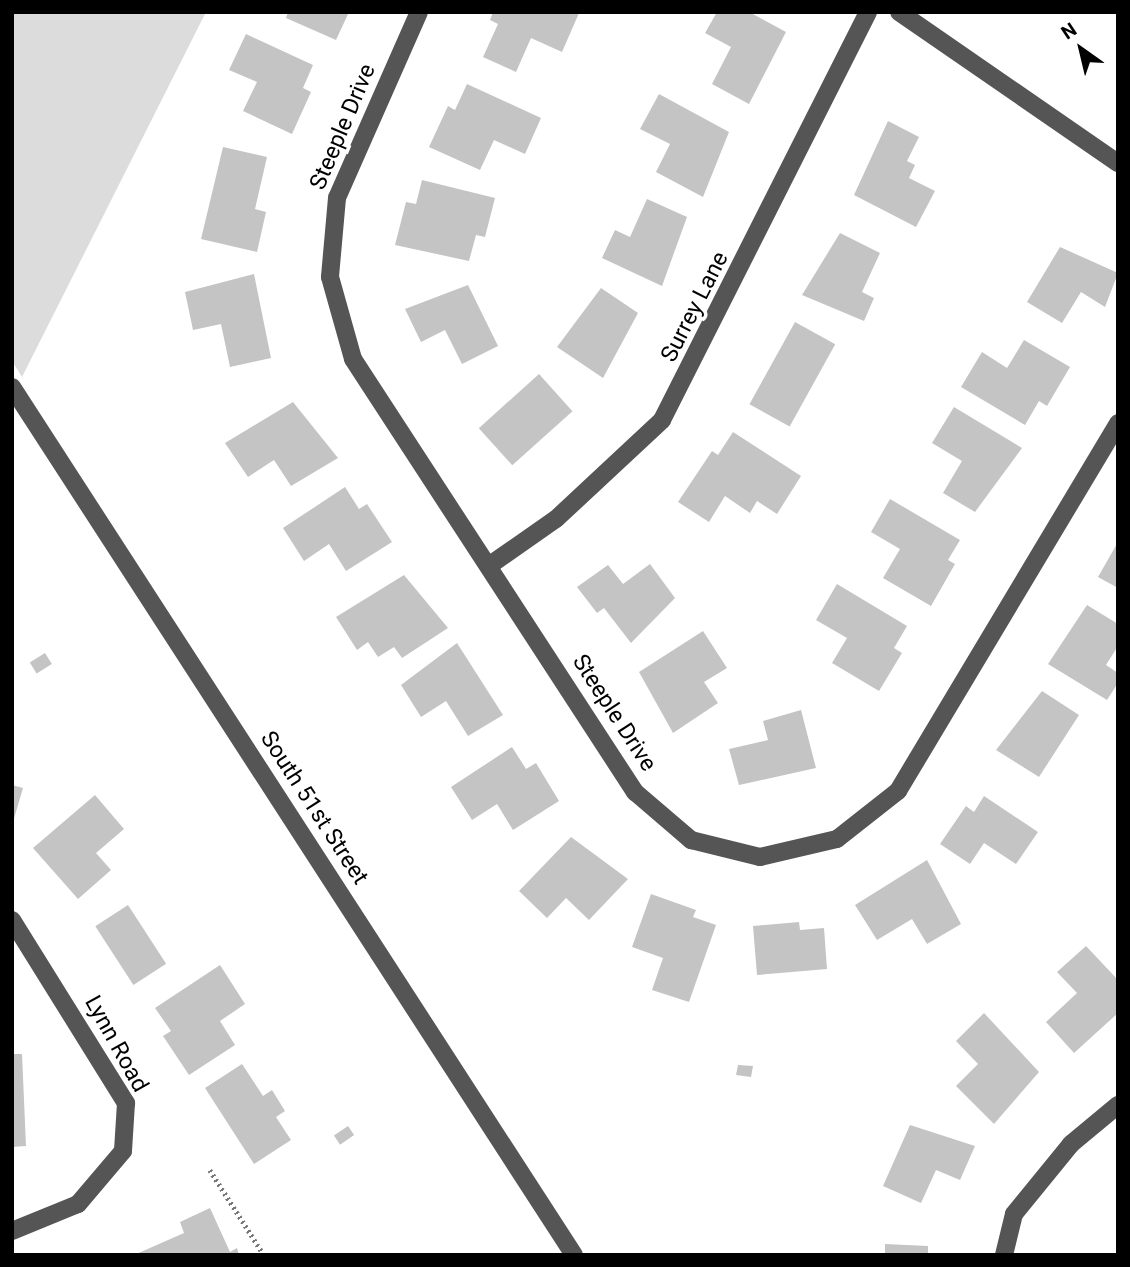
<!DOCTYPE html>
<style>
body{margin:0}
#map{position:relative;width:1130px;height:1267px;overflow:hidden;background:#fff;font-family:Roboto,sans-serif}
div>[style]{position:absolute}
.green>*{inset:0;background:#dcdcdc}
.building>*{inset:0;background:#c4c4c4;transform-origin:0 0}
.path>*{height:4.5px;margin-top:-2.25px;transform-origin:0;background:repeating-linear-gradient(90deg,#777 0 2px,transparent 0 5.5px)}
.minor>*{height:18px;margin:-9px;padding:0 9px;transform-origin:9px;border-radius:9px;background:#555}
span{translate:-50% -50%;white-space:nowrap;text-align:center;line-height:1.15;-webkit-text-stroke:7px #fff;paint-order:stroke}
.street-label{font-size:23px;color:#000}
.frame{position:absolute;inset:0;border:14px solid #000;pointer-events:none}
.north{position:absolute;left:1046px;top:14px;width:70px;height:70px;-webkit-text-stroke:5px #fff;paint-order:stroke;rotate:326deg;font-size:19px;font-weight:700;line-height:28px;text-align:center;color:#000}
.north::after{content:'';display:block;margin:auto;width:24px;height:32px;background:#000;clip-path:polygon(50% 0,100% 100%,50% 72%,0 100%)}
</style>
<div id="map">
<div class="green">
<i style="clip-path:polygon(12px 12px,206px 12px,22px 377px,12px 361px)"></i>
</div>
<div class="building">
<i style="clip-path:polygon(288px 12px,349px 12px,336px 40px,286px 18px)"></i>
<i style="clip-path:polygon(493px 12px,577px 12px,579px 13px,562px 52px,531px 38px,516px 72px,483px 57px,498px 24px,490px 20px)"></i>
<i style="clip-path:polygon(717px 12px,749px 12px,786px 32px,749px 104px,712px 84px,731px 47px,705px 33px)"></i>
<i style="clip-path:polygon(246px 34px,313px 65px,303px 88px,311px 92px,292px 134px,243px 111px,257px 82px,229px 70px)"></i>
<i style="clip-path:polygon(467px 84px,541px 118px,525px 154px,494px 140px,480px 170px,429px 147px,448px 106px,455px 110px)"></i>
<i style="clip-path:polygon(659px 94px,729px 132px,703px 197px,656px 172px,670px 144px,640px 129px)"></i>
<i style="clip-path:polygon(888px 121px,919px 137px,907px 161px,915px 165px,909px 178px,935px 191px,916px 227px,854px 195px)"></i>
<i style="clip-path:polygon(223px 147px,267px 157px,255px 209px,266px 212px,257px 252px,201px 239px)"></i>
<i style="clip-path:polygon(422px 180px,495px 198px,485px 237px,476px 235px,469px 261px,395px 245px,406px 202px,416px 204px)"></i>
<i style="clip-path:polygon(647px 199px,687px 217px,662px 286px,602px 258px,615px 230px,630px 237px)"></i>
<i style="clip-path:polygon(840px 233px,880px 253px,862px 292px,874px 298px,864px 321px,802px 295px)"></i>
<i style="clip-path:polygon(1060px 247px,1118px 273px,1105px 307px,1081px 292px,1062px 323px,1027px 302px)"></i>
<i style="clip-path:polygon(254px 274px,271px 358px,230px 367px,221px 324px,193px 330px,185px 292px)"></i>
<i style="clip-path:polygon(468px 285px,498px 346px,462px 364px,445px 330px,421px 342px,405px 309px)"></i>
<i style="clip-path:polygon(601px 288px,638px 313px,603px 378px,557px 347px)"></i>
<i style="left:795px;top:322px;width:46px;height:94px;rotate:29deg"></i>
<i style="clip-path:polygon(1024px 340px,1070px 367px,1047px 406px,1039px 401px,1025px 425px,961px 387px,982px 352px,1007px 368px)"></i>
<i style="left:539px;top:374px;width:50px;height:81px;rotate:48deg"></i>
<i style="clip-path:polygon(293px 402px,338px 458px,291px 486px,274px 460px,248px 477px,225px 443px)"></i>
<i style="clip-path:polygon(954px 407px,1022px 448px,975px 512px,943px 493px,962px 461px,932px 443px)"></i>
<i style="clip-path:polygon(733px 432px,801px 476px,777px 514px,757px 501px,750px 513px,725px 496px,709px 522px,678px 502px,712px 451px,718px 455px)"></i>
<i style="clip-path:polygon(345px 487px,359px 509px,367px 504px,392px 542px,346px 571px,329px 544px,304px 561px,283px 528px)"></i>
<i style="clip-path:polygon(890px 499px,960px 540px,948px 560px,955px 564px,931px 606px,883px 578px,900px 549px,871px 532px)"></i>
<i style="clip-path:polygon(1118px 542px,1118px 588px,1098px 577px)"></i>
<i style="clip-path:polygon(650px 564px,675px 598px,631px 643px,604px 608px,597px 613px,577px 587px,608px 565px,623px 584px)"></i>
<i style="clip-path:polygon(404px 575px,448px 628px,402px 658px,394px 647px,378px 657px,368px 642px,357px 650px,336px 617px)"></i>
<i style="clip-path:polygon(837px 584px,907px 626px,894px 648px,902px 653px,879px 691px,832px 663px,847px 638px,816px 620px)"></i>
<i style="clip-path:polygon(1087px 605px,1118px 624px,1118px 646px,1106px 665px,1118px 673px,1118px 683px,1107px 700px,1048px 664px)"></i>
<i style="clip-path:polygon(703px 631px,727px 668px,704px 682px,718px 703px,673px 733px,639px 672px)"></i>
<i style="clip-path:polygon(457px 643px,503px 715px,468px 736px,446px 701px,421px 717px,401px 685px)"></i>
<i style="left:45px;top:653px;width:13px;height:18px;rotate:58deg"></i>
<i style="clip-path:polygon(1042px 691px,1079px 715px,1039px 777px,996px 750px)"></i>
<i style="clip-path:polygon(801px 710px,816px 768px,739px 785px,729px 749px,768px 740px,763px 721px)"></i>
<i style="clip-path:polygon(512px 747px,526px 769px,536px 763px,559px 801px,513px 830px,497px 804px,472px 820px,451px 787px)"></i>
<i style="clip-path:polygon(12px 785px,23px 788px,13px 822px,12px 822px)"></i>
<i style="clip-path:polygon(95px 795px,124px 829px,96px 853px,111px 870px,78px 899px,33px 848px)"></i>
<i style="clip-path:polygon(984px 796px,1038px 832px,1016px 864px,984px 843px,970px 864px,940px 844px,966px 806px,974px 812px)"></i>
<i style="clip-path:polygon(571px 837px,628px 879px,589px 920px,566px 898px,547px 918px,519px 891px)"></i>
<i style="clip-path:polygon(927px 860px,961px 924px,927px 944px,912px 919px,877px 940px,855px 905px)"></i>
<i style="clip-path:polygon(651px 894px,696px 910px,693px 917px,716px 925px,689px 1002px,652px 990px,663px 958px,632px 947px)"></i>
<i style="left:128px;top:905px;width:70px;height:39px;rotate:57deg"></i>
<i style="clip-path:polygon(799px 922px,800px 930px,824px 928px,827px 969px,757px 975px,753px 926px)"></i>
<i style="clip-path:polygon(1086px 946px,1118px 980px,1118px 1013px,1074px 1053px,1046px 1022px,1077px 993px,1057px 972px)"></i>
<i style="clip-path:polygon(220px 965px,245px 1004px,220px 1021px,235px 1045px,189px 1075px,163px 1036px,171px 1031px,155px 1008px)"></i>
<i style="clip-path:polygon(984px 1013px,1039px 1072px,994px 1124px,956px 1086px,978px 1064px,956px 1041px)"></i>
<i style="clip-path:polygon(12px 1054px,22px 1054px,26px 1146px,12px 1147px)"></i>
<i style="clip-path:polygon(242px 1064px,263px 1096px,272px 1090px,285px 1111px,276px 1117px,291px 1140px,254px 1164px,205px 1088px)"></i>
<i style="clip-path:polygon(738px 1065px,753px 1066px,751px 1077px,736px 1075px)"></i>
<i style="clip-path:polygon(910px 1125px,975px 1146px,960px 1180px,936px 1170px,921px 1203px,883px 1186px)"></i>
<i style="left:348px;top:1126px;width:11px;height:17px;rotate:56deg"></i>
<i style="clip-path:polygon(210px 1208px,230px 1252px,237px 1248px,239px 1255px,134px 1255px,184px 1233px,180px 1222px)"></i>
<i style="clip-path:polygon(885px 1244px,928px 1246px,928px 1255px,885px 1255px)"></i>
</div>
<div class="path">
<i style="left:210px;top:1170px;width:101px;rotate:57.6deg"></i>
</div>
<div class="minor">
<i style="left:419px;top:12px;width:203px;rotate:113.8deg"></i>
<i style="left:337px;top:198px;width:79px;rotate:95.1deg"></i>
<i style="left:330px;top:277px;width:85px;rotate:74.3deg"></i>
<i style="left:353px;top:359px;width:517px;rotate:56.93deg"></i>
<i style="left:635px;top:792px;width:74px;rotate:40.6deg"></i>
<i style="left:691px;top:840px;width:71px;rotate:13.8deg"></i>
<i style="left:760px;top:857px;width:79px;rotate:-13.2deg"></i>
<i style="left:837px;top:839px;width:78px;rotate:-38.2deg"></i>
<i style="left:898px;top:791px;width:429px;rotate:-59.1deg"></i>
<i style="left:899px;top:12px;width:266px;rotate:34.6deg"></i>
<i style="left:12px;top:387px;width:1034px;rotate:57.08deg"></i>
<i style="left:490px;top:565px;width:80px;rotate:-34.9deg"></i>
<i style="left:556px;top:519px;width:145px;rotate:-43deg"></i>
<i style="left:662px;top:420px;width:457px;rotate:-63.2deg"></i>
<i style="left:12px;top:920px;width:216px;rotate:58.1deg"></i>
<i style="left:126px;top:1103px;width:48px;rotate:93.6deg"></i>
<i style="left:123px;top:1151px;width:70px;rotate:130.3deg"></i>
<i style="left:78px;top:1204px;width:71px;rotate:157.8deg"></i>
<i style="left:1004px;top:1255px;width:42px;rotate:-76.3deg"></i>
<i style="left:1014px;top:1214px;width:90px;rotate:-50.8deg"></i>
<i style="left:1071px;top:1144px;width:61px;rotate:-39.7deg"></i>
</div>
<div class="street-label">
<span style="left:343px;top:127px;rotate:-67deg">Steeple Drive</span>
<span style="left:695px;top:307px;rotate:-63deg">Surrey Lane</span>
<span style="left:614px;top:713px;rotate:57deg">Steeple Drive</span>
<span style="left:314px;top:808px;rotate:57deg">South 51st Street</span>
<span style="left:116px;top:1044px;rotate:61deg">Lynn Road</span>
</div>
<div class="frame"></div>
<div class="north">N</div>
</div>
